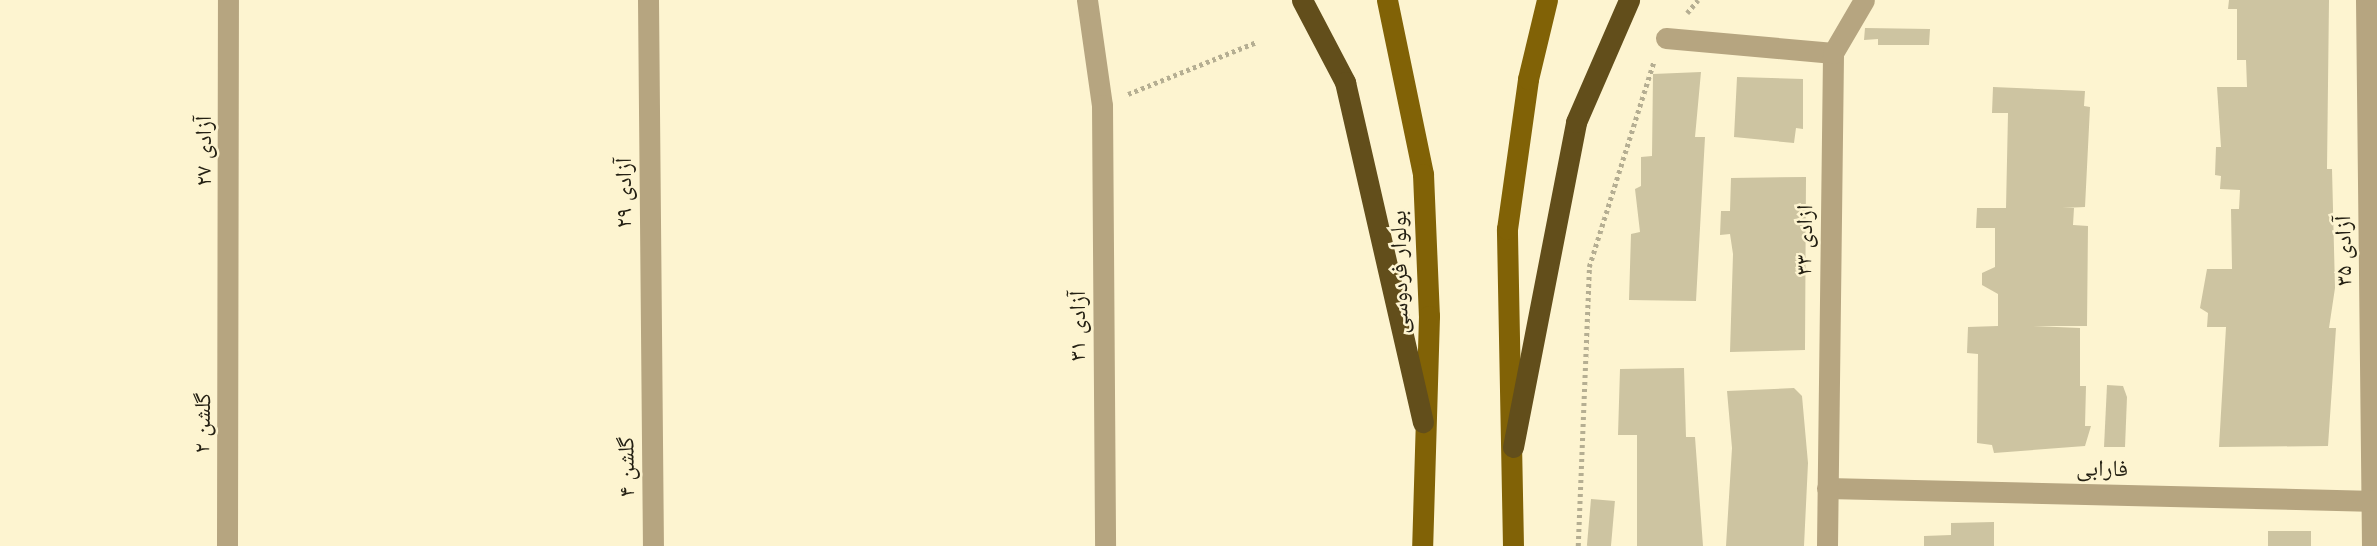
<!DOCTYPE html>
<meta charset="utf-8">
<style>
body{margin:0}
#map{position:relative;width:2377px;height:546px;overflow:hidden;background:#fdf4d0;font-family:Quicksand,"Noto Naskh Arabic",sans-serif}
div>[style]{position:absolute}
.building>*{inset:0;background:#cdc4a1;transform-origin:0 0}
.path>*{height:4.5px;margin-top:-2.25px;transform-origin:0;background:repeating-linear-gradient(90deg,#b5ae92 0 3.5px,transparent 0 7px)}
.minor>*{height:21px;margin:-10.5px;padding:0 10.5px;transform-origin:10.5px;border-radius:10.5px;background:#b6a580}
.major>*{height:21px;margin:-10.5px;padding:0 10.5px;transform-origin:10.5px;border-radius:10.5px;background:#816206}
.highway>*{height:21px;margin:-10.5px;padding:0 10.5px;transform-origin:10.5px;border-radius:10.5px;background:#624e1b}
span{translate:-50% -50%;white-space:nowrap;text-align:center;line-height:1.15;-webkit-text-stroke:5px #fdf4d0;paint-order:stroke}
.street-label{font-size:23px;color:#242013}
</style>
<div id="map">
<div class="building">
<i style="clip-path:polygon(2229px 0,2329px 0,2327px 169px,2332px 169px,2335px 288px,2329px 328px,2336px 328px,2328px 446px,2219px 447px,2226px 327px,2207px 327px,2208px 313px,2200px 308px,2207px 269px,2232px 269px,2231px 209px,2239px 209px,2240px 190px,2220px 189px,2221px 176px,2215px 175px,2216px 147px,2221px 147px,2217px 87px,2247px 87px,2246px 60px,2237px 60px,2237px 9px,2228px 9px)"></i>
<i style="clip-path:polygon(1865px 28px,1930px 29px,1929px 45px,1878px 45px,1878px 39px,1864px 40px)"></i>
<i style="clip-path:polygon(1701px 72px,1695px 137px,1705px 137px,1696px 301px,1629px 300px,1631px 234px,1640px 232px,1635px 189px,1641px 186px,1641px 157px,1652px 156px,1653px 74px)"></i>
<i style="clip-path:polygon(1737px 77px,1803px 79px,1803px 129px,1796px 128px,1794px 143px,1734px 137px)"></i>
<i style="clip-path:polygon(1993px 87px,2085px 91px,2084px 106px,2090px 107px,2085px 207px,2062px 208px,2074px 208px,2073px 225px,2088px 226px,2087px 326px,2033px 326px,2080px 328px,2080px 386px,2086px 386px,2085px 426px,2091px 426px,2085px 446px,1994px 453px,1992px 445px,1977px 443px,1978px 354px,1967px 353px,1968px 327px,1998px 326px,1998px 294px,1982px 285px,1982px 273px,1995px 267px,1995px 228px,1976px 228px,1977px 208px,2006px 208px,2008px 113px,1992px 113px)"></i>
<i style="clip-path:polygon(1806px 177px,1805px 350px,1730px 352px,1733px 254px,1730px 234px,1720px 235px,1721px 211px,1730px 211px,1731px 178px)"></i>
<i style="clip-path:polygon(1684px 368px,1686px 437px,1695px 437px,1703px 546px,1637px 546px,1637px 435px,1618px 435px,1620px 369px)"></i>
<i style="clip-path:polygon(2107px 385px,2123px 386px,2127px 397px,2125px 447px,2104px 447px)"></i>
<i style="clip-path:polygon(1794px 388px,1802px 396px,1808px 463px,1804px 546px,1726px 546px,1732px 448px,1727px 391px)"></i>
<i style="left:1591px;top:499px;width:24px;height:47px;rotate:5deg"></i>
<i style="clip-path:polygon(1994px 522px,1994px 546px,1924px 546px,1924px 536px,1951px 535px,1951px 523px)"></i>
<i style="left:2311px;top:531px;width:15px;height:43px;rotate:90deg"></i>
</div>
<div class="path">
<i style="left:1687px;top:13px;width:17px;rotate:-50deg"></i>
<i style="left:1128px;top:94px;width:139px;rotate:-22deg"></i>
<i style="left:1578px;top:546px;width:279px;rotate:-87.7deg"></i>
<i style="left:1589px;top:267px;width:216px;rotate:-72.5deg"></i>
</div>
<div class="minor">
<i style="left:648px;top:0;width:546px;rotate:89.48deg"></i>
<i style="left:1087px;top:0;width:106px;rotate:81.9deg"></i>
<i style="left:1102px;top:105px;width:441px;rotate:89.6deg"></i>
<i style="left:2366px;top:0;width:546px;rotate:89.37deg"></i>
<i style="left:1666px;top:38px;width:168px;rotate:5.1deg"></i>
<i style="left:1827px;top:488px;width:550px;rotate:1.35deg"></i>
<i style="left:227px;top:546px;width:546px;rotate:-89.9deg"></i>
<i style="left:1827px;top:546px;width:493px;rotate:-89.3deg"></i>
<i style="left:1833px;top:53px;width:61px;rotate:-59.7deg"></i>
</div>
<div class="major">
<i style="left:1387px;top:0;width:178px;rotate:78.3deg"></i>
<i style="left:1423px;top:174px;width:142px;rotate:87.6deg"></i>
<i style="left:1429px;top:316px;width:230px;rotate:91.7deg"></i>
<i style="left:1513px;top:546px;width:317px;rotate:-91.1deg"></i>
<i style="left:1507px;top:229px;width:151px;rotate:-82deg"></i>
<i style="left:1528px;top:79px;width:81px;rotate:-76.5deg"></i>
</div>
<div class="highway">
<i style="left:1302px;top:0;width:93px;rotate:62.3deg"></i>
<i style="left:1345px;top:82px;width:349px;rotate:77.1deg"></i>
<i style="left:1513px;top:447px;width:331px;rotate:-79deg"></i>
<i style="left:1576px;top:122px;width:133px;rotate:-66.5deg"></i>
</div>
<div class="street-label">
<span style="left:203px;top:151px;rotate:-90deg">۲۷ آزادی</span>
<span style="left:623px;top:193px;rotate:-90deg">آزادی ۲۹</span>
<span style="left:1804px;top:240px;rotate:-89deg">ازادی ۳۳</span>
<span style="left:2343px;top:251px;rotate:-91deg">۳۵ آزادی</span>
<span style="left:1399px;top:272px;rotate:-91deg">بولوار فردوسی</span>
<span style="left:1077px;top:326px;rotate:-90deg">آزادی ۳۱</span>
<span style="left:202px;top:423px;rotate:-89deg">گلشن ۲</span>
<span style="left:626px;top:467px;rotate:-91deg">گلشن ۴</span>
<span style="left:2102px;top:468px;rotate:1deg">فارابی</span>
</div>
</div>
